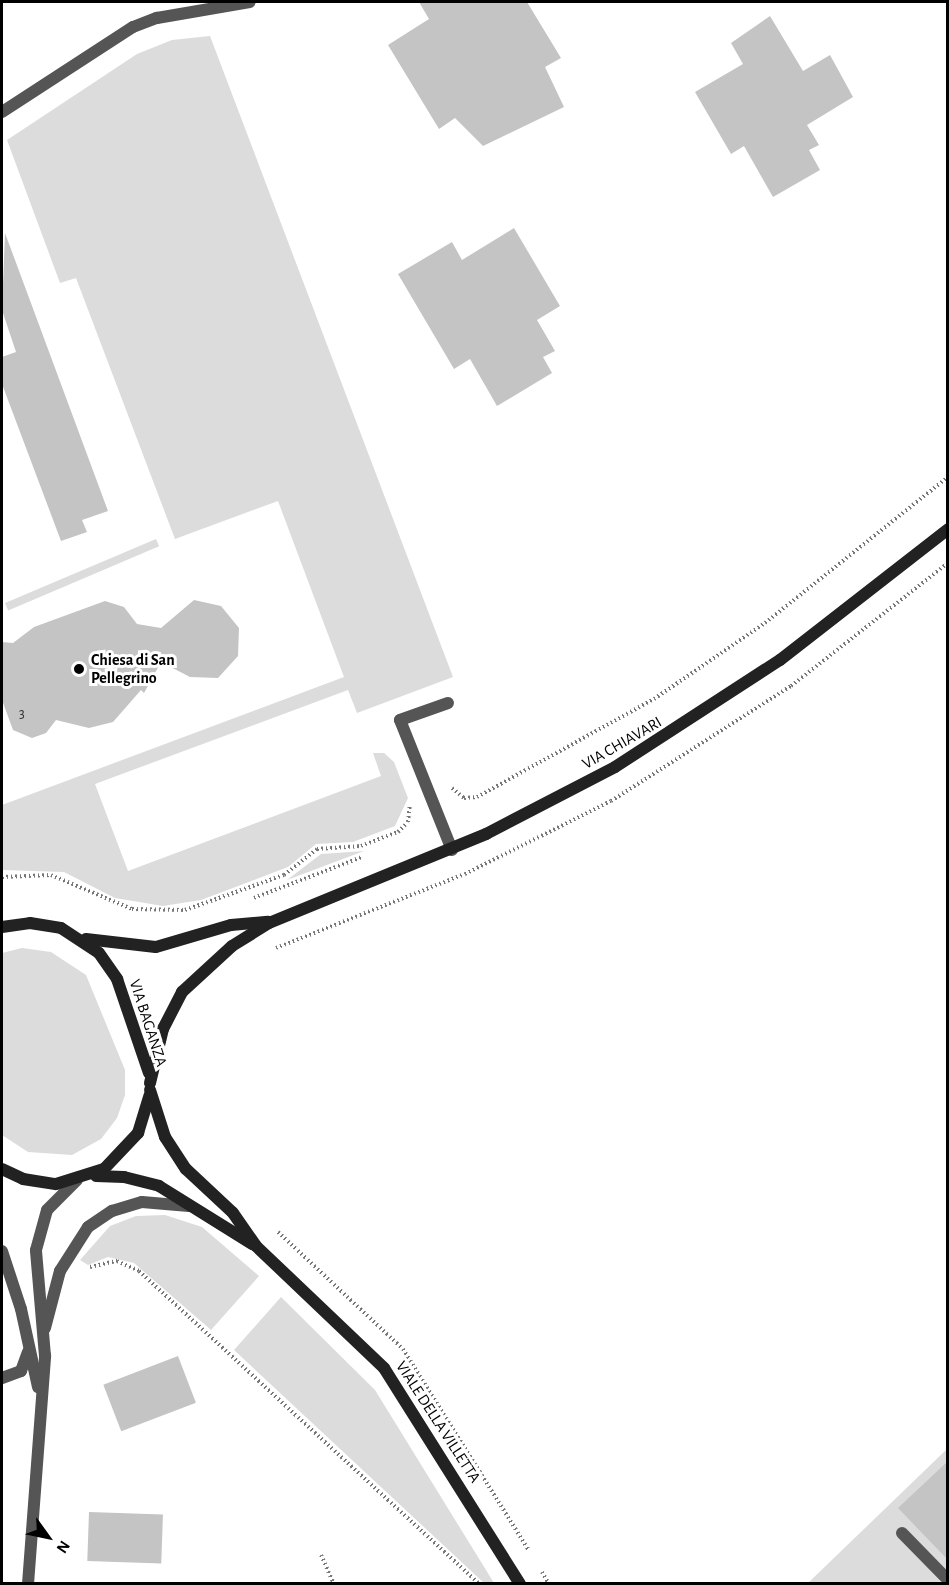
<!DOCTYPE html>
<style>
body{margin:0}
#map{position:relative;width:949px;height:1585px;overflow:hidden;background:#fff;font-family:"Alegreya Sans",sans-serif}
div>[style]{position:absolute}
.green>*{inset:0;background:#dcdcdc;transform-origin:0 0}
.building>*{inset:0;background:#c4c4c4;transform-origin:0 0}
.path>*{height:4px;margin-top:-2px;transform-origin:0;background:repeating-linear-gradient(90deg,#777 0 1.5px,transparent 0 4.5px)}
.lane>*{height:12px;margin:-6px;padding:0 6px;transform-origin:6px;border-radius:6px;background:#555}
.street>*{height:12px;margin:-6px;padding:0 6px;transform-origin:6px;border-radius:6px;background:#555}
.secondary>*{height:12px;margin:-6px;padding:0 6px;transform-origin:6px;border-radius:6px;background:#222}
.dots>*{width:16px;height:16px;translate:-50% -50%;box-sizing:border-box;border:3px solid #fff;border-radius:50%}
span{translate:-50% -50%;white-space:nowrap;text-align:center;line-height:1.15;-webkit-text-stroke:6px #fff;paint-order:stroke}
.number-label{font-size:14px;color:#313131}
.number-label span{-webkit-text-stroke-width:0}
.poi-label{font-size:16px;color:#000;font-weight:700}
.left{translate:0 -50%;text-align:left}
.street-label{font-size:16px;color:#000}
.frame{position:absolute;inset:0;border:3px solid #000;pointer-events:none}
.north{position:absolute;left:18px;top:1507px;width:60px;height:60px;-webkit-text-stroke:4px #fff;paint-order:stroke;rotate:123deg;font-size:16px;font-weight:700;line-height:24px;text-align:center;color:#000}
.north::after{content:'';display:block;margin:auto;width:21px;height:27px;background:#000;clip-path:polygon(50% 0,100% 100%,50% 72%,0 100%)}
</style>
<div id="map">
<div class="green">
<i style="clip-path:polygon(210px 36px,453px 677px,357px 713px,348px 690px,95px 784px,128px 871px,381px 776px,373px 753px,384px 753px,394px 762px,408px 798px,395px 826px,353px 842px,316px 844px,288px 867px,201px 900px,163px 906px,115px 898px,64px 872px,2px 870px,2px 805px,344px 677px,278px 501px,175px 539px,76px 278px,60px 283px,7px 140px,137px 54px,172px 40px)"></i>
<i style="left:156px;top:539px;width:8px;height:164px;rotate:67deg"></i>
<i style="clip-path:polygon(364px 851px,287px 880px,321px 854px)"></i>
<i style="clip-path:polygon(22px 948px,51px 952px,86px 975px,125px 1070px,125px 1095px,117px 1118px,101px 1139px,72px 1155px,28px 1152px,2px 1135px,2px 953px)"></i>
<i style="clip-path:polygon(165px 1215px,202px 1227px,259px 1276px,211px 1330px,134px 1263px,108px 1257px,88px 1265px,80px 1260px,110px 1226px,136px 1216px)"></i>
<i style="clip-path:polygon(281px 1297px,375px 1390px,494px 1583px,484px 1583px,234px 1350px)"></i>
<i style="clip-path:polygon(947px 1449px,947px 1583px,808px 1583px)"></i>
</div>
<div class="building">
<i style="clip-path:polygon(419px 2px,527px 2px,561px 58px,545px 67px,564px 107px,483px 146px,455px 118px,439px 129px,388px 45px,429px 19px)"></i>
<i style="clip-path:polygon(770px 16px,803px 71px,830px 55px,853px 97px,807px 125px,819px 145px,809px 150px,820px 170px,773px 197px,744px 146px,731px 154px,695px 92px,743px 64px,731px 43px)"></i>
<i style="clip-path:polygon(514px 228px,560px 306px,537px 320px,555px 351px,543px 357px,552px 373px,497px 406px,470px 359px,454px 369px,398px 274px,452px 242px,462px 260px)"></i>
<i style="clip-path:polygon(5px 233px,108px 511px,82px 520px,87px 532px,61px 541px,2px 384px,2px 357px,16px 352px,2px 310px)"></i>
<i style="clip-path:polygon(194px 600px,221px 606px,239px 628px,238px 656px,218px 678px,190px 677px,161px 662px,144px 693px,141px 690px,113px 722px,89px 728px,56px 720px,46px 733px,32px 738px,13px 730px,2px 700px,2px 642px,13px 643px,34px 627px,105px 601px,124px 607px,137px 624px,161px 628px)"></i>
<i style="left:178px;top:1356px;width:50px;height:80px;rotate:69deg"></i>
<i style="clip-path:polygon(948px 1461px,948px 1560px,898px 1508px)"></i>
<i style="left:89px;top:1512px;width:74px;height:49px;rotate:2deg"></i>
</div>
<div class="path">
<i style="left:452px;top:788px;width:16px;rotate:40deg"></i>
<i style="left:464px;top:798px;width:13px;rotate:-4deg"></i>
<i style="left:477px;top:797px;width:202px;rotate:-29deg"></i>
<i style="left:654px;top:699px;width:135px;rotate:-34.4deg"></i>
<i style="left:765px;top:623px;width:234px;rotate:-38.6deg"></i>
<i style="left:2px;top:877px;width:49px;rotate:-2.3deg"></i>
<i style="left:51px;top:875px;width:88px;rotate:22.8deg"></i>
<i style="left:132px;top:909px;width:53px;rotate:1.1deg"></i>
<i style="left:185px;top:910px;width:105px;rotate:-19.5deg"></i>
<i style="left:284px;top:875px;width:42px;rotate:-38.2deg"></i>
<i style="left:317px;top:849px;width:44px;rotate:-3.9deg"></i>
<i style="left:361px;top:846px;width:40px;rotate:-21deg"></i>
<i style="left:398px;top:832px;width:14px;rotate:-45deg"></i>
<i style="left:408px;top:822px;width:18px;rotate:-84deg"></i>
<i style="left:254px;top:898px;width:116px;rotate:-20.8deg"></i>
<i style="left:276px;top:948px;width:203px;rotate:-21.4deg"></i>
<i style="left:465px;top:874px;width:163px;rotate:-26.6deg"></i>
<i style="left:611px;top:801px;width:214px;rotate:-32.6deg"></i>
<i style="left:791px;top:686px;width:199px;rotate:-38.1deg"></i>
<i style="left:278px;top:1232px;width:171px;rotate:43.1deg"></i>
<i style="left:403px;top:1349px;width:238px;rotate:58deg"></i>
<i style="left:90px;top:1267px;width:28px;rotate:-13deg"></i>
<i style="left:117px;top:1261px;width:24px;rotate:24deg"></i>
<i style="left:139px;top:1271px;width:462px;rotate:42.6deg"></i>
<i style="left:321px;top:1555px;width:32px;rotate:66deg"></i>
<i style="left:542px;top:1572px;width:14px;rotate:60deg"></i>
</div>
<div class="lane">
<i style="left:448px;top:703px;width:51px;rotate:160.5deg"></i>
<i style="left:400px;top:720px;width:140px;rotate:68.2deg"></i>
<i style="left:902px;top:1533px;width:66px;rotate:45.6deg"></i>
</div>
<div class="street">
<i style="left:2px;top:112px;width:156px;rotate:-33deg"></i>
<i style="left:133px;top:27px;width:26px;rotate:-21deg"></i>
<i style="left:157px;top:18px;width:94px;rotate:-9.8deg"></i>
<i style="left:2px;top:1251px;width:61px;rotate:71.9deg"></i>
<i style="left:21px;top:1309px;width:80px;rotate:77.7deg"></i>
<i style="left:45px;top:1328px;width:59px;rotate:-75.3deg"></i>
<i style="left:60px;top:1271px;width:52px;rotate:-57.5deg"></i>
<i style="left:88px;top:1227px;width:29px;rotate:-34deg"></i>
<i style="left:112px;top:1211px;width:31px;rotate:-17deg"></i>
<i style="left:142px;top:1202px;width:47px;rotate:4.9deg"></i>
<i style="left:2px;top:1378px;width:20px;rotate:-20deg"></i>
<i style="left:21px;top:1371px;width:20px;rotate:-70deg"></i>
<i style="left:28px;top:1584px;width:229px;rotate:-85.7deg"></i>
<i style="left:45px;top:1356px;width:106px;rotate:-94.9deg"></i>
<i style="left:36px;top:1250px;width:41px;rotate:-74.6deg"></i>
<i style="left:47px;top:1210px;width:42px;rotate:-45deg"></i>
</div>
<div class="secondary">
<i style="left:2px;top:927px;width:28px;rotate:-8deg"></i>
<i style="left:30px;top:923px;width:31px;rotate:9deg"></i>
<i style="left:61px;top:928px;width:45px;rotate:33.3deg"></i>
<i style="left:99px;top:953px;width:32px;rotate:55deg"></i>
<i style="left:117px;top:979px;width:99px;rotate:71.2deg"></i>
<i style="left:86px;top:939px;width:70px;rotate:6.5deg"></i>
<i style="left:156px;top:947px;width:78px;rotate:-16.3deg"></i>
<i style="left:231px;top:925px;width:37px;rotate:-5deg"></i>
<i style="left:150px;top:1083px;width:56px;rotate:-76.5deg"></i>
<i style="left:163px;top:1029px;width:42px;rotate:-62.8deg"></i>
<i style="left:182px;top:992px;width:68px;rotate:-42.6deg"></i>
<i style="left:232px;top:946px;width:44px;rotate:-31.9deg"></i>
<i style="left:269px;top:923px;width:235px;rotate:-22.3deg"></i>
<i style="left:486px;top:834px;width:145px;rotate:-27.4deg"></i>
<i style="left:615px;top:767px;width:197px;rotate:-33deg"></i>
<i style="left:780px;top:660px;width:213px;rotate:-37.9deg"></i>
<i style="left:150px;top:1090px;width:49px;rotate:72.3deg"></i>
<i style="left:165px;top:1137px;width:38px;rotate:57deg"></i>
<i style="left:186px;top:1169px;width:64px;rotate:43.1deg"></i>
<i style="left:233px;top:1213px;width:40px;rotate:55.1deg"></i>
<i style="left:256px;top:1246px;width:177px;rotate:43.6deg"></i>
<i style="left:384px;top:1368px;width:255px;rotate:57.8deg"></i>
<i style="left:2px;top:1169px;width:23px;rotate:25deg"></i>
<i style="left:23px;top:1179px;width:33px;rotate:9deg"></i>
<i style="left:56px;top:1184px;width:50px;rotate:-17.4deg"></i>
<i style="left:104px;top:1169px;width:50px;rotate:-46.6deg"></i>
<i style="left:138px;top:1133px;width:39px;rotate:-73deg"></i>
<i style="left:96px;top:1176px;width:28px;rotate:2deg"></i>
<i style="left:124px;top:1177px;width:36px;rotate:14deg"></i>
<i style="left:159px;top:1186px;width:110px;rotate:31.9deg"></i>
</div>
<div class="dots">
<i style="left:79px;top:669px;background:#000"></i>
</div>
<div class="number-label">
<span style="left:22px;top:714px">3</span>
</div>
<div class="poi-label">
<span class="left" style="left:91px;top:669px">Chiesa di San<br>Pellegrino</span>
</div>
<div class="street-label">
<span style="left:622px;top:743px;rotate:-30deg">VIA CHIAVARI</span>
<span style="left:148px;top:1023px;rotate:72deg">VIA BAGANZA</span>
<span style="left:438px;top:1422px;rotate:57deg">VIALE DELLA VILLETTA</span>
</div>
<div class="frame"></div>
<div class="north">N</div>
</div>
